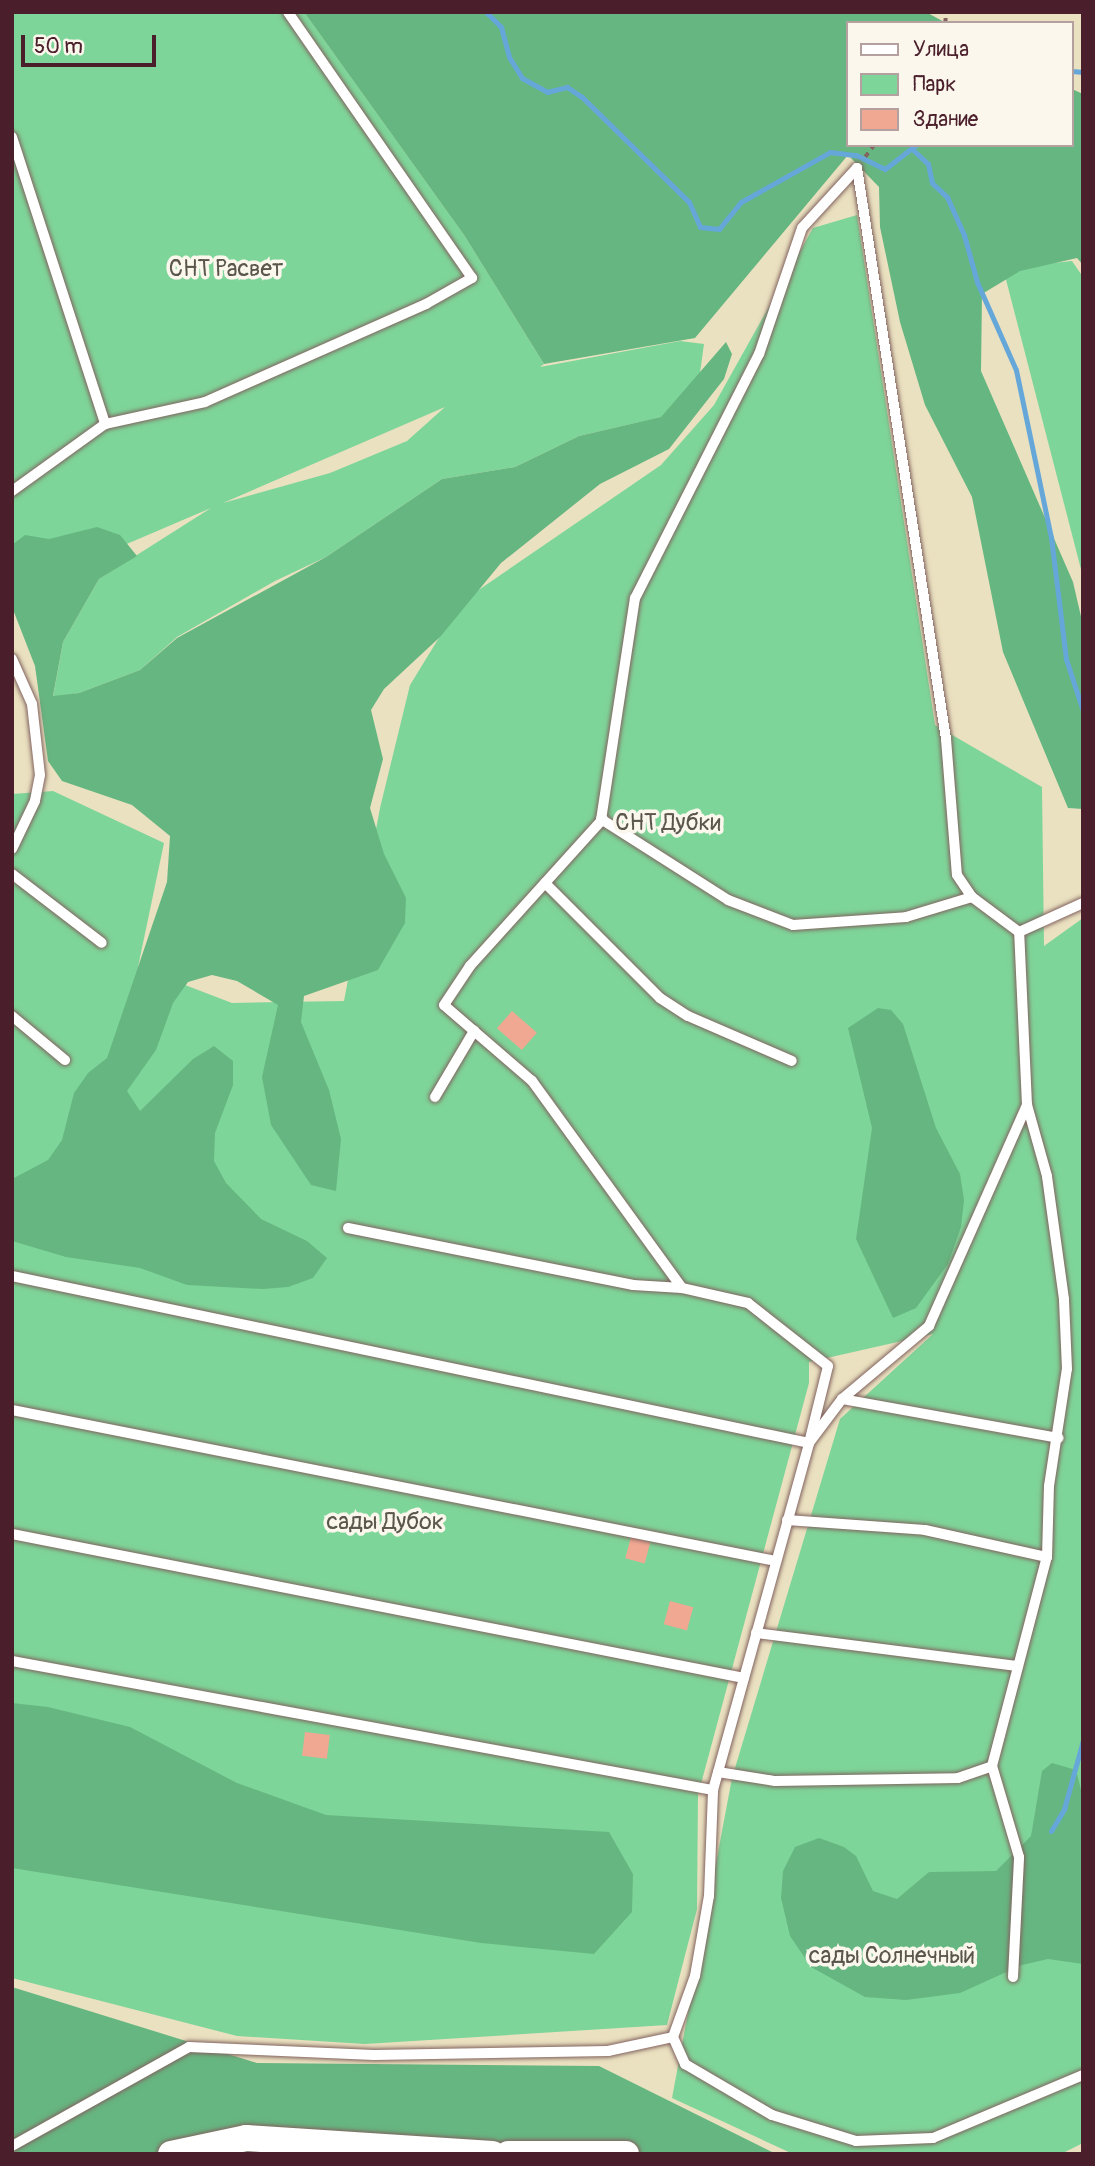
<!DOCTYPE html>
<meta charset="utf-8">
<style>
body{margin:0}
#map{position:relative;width:1095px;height:2166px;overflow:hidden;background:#eae1c0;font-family:Pangolin,sans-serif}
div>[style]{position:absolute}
.green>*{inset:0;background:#7ed599}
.forest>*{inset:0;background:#66b681}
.stream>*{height:5px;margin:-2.5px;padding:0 2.5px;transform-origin:2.5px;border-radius:2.5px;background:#66a7da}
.building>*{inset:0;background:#f1a893;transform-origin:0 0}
.path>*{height:3.5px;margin-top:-1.75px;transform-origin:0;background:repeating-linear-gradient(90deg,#82635f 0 5px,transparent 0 10px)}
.roads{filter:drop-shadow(0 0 2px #82635f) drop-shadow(0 0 2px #82635f)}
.service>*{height:10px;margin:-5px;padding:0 5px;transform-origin:5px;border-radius:5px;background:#fff}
.tertiary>*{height:26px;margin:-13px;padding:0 13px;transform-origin:13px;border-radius:13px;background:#fff}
span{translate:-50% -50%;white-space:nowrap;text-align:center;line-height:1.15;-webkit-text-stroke:7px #fbf7ec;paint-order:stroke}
.park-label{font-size:23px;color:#5a564c}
.frame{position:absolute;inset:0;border:14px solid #4a1f2b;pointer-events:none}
.legend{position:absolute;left:846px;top:21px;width:228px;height:126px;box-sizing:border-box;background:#fbf7ec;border:2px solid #b4a19f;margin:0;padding:9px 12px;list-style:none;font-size:21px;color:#4a1f2b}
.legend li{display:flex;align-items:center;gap:14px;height:35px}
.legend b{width:35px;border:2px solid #b4a19f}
.scale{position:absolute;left:21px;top:35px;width:135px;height:32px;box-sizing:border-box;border:4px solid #4a1f2b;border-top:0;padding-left:9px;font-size:21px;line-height:24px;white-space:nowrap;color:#4a1f2b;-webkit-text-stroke:5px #fbf7ec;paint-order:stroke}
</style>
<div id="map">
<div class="green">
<i style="clip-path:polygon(evenodd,12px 12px,304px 12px,464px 235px,544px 364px,540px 367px,680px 341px,704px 344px,700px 373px,662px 417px,579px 436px,515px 467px,442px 479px,326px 557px,275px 581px,177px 637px,140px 670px,79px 693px,53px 697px,63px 642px,99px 579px,211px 508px,12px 593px,12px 12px,445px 407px,407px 441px,330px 473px,223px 503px,445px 407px)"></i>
<i style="clip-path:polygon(857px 215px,935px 725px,1042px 787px,1044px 946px,1083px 918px,1083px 2143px,1061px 2154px,793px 2154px,672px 2098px,732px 1778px,840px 1419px,933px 1334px,809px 1362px,809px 1383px,698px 1795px,697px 1909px,667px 2025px,365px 2044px,237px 2036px,12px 1978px,12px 794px,53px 791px,164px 843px,138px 967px,232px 1003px,344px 1001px,380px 808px,410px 685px,461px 602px,661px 465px,714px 405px,813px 228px)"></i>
<i style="clip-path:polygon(1072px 261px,1083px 277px,1083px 577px,1003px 268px)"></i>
</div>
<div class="forest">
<i style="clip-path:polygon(304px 12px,926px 12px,946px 23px,848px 23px,848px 145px,1072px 145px,1072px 89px,1083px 94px,1083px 265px,1077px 258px,1020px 271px,982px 294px,981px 371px,1073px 582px,1083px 625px,1083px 809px,1068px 808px,1003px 652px,972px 497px,925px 405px,900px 322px,880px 227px,879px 187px,848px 155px,695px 338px,544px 364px,464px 235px)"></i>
<i style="clip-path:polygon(726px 342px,732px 354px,724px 379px,669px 449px,600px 484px,501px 563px,440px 637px,384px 689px,371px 710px,383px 759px,370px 808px,384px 854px,406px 898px,405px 923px,378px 970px,304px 996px,301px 1022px,329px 1090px,341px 1139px,336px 1191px,311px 1185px,271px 1125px,262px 1077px,278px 1005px,237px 981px,212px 975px,188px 982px,173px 1003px,156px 1050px,127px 1091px,140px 1111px,193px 1059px,214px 1046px,233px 1061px,233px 1085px,215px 1133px,214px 1161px,226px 1183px,261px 1219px,307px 1241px,327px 1258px,313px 1278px,288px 1287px,263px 1289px,187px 1285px,140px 1268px,66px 1257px,12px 1241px,12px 1179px,48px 1160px,62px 1140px,74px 1093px,88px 1073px,107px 1058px,167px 882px,170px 836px,132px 805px,62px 781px,48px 761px,35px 666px,12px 607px,12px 545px,25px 535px,49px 539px,97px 527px,120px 535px,137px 556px,99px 579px,63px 642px,53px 696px,79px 693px,140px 670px,177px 638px,326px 557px,442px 479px,515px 467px,579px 436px,661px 417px)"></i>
<i style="clip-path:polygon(878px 1008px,891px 1010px,903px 1024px,936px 1128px,960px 1174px,964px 1200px,961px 1227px,948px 1264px,916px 1308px,893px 1318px,856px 1239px,872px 1128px,848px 1028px)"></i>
<i style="clip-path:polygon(12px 1703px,48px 1707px,130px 1727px,237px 1783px,326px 1815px,609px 1832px,633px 1874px,632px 1912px,594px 1954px,481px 1943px,12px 1868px)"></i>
<i style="clip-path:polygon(1052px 1763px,1076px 1770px,1083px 1798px,1083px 1964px,1048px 1959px,1022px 1965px,960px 1993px,906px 2000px,865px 1997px,811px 1967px,790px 1936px,781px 1898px,783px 1871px,795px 1847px,819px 1838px,844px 1847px,856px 1856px,873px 1891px,897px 1899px,929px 1872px,996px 1871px,1031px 1836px,1042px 1771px)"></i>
<i style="clip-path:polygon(12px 1987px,257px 2063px,599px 2066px,776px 2154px,12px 2154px)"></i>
</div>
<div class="stream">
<i style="left:486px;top:12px;width:21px;rotate:45deg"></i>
<i style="left:501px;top:27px;width:31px;rotate:75deg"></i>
<i style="left:509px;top:57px;width:25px;rotate:58deg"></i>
<i style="left:522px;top:78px;width:29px;rotate:29deg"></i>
<i style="left:547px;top:92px;width:21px;rotate:-14deg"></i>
<i style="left:567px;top:87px;width:18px;rotate:34deg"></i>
<i style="left:582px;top:97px;width:150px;rotate:44.5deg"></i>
<i style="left:689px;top:202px;width:27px;rotate:66deg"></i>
<i style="left:700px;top:227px;width:19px;rotate:6deg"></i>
<i style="left:719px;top:229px;width:35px;rotate:-51deg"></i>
<i style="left:741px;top:202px;width:102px;rotate:-29.3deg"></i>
<i style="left:830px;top:152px;width:26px;rotate:7deg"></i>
<i style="left:856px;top:155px;width:32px;rotate:26deg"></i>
<i style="left:885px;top:169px;width:39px;rotate:-38deg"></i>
<i style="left:1072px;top:71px;width:11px;rotate:5deg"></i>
<i style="left:912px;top:149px;width:22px;rotate:43deg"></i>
<i style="left:928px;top:164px;width:19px;rotate:78deg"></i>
<i style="left:932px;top:183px;width:21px;rotate:43deg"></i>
<i style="left:947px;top:197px;width:42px;rotate:65.9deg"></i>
<i style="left:964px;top:235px;width:49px;rotate:74.5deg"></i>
<i style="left:977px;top:282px;width:96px;rotate:66.1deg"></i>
<i style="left:1016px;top:370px;width:171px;rotate:78.2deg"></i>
<i style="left:1051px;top:537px;width:123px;rotate:83deg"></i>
<i style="left:1066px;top:659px;width:55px;rotate:71.9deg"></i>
<i style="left:1051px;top:1831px;width:26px;rotate:-59deg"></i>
<i style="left:1064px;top:1809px;width:72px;rotate:-74.6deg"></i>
</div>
<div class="building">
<i style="left:512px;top:1011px;width:33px;height:23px;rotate:41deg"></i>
<i style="left:631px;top:1537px;width:20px;height:22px;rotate:15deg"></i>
<i style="left:670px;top:1601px;width:24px;height:24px;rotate:15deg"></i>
<i style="left:305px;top:1732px;width:25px;height:24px;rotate:7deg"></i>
</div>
<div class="path">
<i style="left:945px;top:23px;width:11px;rotate:-85deg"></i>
<i style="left:865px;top:157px;width:15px;rotate:-53deg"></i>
</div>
<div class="roads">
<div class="service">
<i style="left:12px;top:137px;width:302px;rotate:72deg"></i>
<i style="left:105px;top:424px;width:115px;rotate:144.2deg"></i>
<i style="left:857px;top:168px;width:81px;rotate:132.5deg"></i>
<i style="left:802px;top:228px;width:133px;rotate:108.8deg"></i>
<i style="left:759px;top:354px;width:274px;rotate:116.9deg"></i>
<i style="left:635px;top:598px;width:224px;rotate:98.7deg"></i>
<i style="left:601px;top:819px;width:151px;rotate:32.5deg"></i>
<i style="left:728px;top:900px;width:70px;rotate:21deg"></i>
<i style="left:793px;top:925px;width:113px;rotate:-4deg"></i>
<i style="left:906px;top:917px;width:69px;rotate:-16.9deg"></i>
<i style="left:857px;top:168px;width:578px;rotate:81.14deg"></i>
<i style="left:946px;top:739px;width:136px;rotate:85.4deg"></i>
<i style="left:957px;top:875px;width:27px;rotate:56deg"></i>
<i style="left:972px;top:897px;width:59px;rotate:36.7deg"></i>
<i style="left:105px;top:424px;width:102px;rotate:-12.4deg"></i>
<i style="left:205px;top:402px;width:242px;rotate:-23.9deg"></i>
<i style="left:426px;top:304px;width:53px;rotate:-29.5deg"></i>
<i style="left:472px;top:278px;width:323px;rotate:-124.7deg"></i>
<i style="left:12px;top:659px;width:49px;rotate:66deg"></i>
<i style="left:32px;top:704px;width:71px;rotate:83.6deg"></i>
<i style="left:40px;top:775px;width:26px;rotate:101deg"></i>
<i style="left:35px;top:801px;width:53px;rotate:115.6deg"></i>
<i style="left:12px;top:874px;width:113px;rotate:37.5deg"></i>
<i style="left:545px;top:883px;width:163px;rotate:45deg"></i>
<i style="left:660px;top:998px;width:33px;rotate:33deg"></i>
<i style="left:688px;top:1016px;width:113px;rotate:23.4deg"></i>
<i style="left:12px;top:1016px;width:69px;rotate:39.7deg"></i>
<i style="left:435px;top:1097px;width:77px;rotate:-59.4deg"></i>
<i style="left:348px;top:1228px;width:291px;rotate:11.3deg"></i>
<i style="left:633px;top:1285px;width:49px;rotate:3.5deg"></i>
<i style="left:12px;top:1276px;width:814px;rotate:11.83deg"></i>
<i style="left:809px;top:1443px;width:79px;rotate:-76.1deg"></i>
<i style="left:828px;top:1366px;width:102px;rotate:-141.8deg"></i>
<i style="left:748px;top:1303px;width:68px;rotate:-167.2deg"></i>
<i style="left:682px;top:1288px;width:256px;rotate:-125.9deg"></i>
<i style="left:532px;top:1081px;width:116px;rotate:-139.2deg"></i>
<i style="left:444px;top:1005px;width:47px;rotate:-56.3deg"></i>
<i style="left:470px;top:966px;width:198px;rotate:-47.9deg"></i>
<i style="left:842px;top:1399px;width:220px;rotate:10.2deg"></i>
<i style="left:12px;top:1410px;width:779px;rotate:11.18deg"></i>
<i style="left:787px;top:1520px;width:138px;rotate:4.1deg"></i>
<i style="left:925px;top:1530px;width:125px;rotate:12.5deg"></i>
<i style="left:12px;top:1534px;width:746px;rotate:11.13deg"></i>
<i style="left:756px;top:1633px;width:264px;rotate:7.2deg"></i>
<i style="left:12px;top:1661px;width:713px;rotate:10.43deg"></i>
<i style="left:718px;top:1772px;width:58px;rotate:9deg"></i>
<i style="left:775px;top:1781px;width:183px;rotate:-0.9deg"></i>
<i style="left:958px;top:1778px;width:36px;rotate:-19deg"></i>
<i style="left:1013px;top:1977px;width:120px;rotate:-87.1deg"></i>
<i style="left:1019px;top:1857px;width:95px;rotate:-106.5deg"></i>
<i style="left:992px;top:1766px;width:216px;rotate:-75.3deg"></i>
<i style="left:1047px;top:1557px;width:71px;rotate:-88.4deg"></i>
<i style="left:1049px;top:1486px;width:118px;rotate:-81.3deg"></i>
<i style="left:1067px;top:1369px;width:70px;rotate:-92.5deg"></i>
<i style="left:1064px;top:1299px;width:124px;rotate:-97.9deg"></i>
<i style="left:1047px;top:1176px;width:74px;rotate:-105.7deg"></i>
<i style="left:673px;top:2037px;width:30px;rotate:66deg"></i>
<i style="left:685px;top:2064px;width:101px;rotate:30.4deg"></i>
<i style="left:772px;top:2115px;width:88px;rotate:17.2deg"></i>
<i style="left:856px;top:2141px;width:77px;rotate:-2.2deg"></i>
<i style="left:933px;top:2138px;width:163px;rotate:-22.8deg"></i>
<i style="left:12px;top:2146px;width:203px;rotate:-29.2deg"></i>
<i style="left:189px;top:2047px;width:185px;rotate:2.5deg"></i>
<i style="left:374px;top:2055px;width:234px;rotate:-1deg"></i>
<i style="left:608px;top:2051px;width:66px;rotate:-12.2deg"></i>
<i style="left:673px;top:2037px;width:65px;rotate:-70.2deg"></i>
<i style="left:695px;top:1976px;width:81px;rotate:-80.1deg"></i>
<i style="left:709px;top:1896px;width:106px;rotate:-87.8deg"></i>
<i style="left:713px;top:1790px;width:360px;rotate:-74.5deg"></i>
<i style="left:809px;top:1443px;width:55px;rotate:-53.1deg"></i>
<i style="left:842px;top:1399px;width:114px;rotate:-40deg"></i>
<i style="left:929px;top:1326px;width:242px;rotate:-66.1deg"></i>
<i style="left:1027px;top:1105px;width:173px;rotate:-92.6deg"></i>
<i style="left:1019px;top:932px;width:70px;rotate:-24.4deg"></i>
</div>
<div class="tertiary">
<i style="left:171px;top:2154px;width:77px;rotate:-12deg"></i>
<i style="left:246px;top:2138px;width:247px;rotate:3.7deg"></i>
<i style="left:508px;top:2154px;width:118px"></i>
</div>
</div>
<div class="park-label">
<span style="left:226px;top:269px">СНТ Расвет</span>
<span style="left:668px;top:823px">СНТ Дубки</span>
<span style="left:385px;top:1522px">сады Дубок</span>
<span style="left:892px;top:1956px">сады Солнечный</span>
</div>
<div class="frame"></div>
<ul class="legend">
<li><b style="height:9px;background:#fff"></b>Улица</li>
<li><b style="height:19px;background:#7ed599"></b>Парк</li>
<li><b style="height:19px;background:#f1a893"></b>Здание</li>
</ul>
<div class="scale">50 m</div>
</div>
